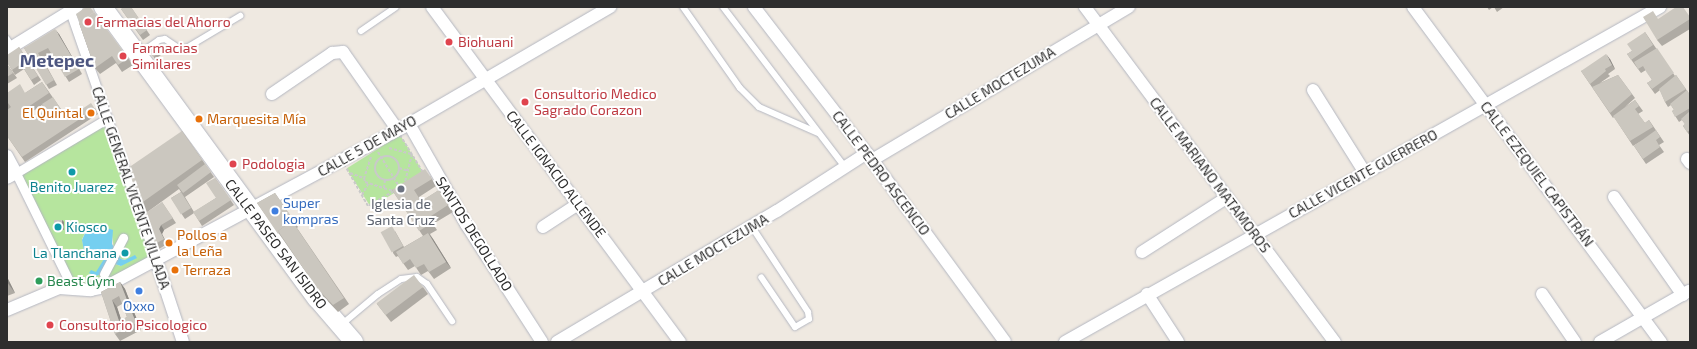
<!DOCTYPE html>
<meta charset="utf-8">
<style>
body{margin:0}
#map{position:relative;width:1697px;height:349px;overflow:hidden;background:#efe9e1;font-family:"Exo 2",sans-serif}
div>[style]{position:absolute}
.green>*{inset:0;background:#b6e59e;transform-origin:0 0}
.water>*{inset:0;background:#75cff0}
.path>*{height:2px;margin-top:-1px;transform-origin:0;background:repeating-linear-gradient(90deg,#c9c9c9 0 3px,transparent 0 5px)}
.path>.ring{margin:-1px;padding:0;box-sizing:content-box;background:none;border:2px solid #c9c9c9;border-radius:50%}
.roads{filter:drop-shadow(0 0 1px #b4b7c1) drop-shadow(0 0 1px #b4b7c1)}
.service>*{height:6px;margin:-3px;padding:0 3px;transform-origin:3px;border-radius:3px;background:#fff}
.pedestrian>*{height:9px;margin:-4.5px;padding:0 4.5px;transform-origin:4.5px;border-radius:4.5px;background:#fff}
.minor>*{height:12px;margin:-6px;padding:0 6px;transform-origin:6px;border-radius:6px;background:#fff}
.secondary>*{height:18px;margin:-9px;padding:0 9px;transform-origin:9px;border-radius:9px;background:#fff}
.wall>*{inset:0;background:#afaba4}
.shaded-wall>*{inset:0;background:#8e8b86}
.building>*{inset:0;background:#cbc7bf;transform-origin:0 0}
.dots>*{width:11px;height:11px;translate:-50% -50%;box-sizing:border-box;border:2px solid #fff;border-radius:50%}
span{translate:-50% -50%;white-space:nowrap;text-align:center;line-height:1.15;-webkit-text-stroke:4px #fff;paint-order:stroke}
.health-label{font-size:14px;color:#be3a42}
.left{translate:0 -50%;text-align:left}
.street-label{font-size:14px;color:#2e2e2e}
.food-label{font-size:14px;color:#c56008}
.right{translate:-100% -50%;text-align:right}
.culture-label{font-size:14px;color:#0d838f}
.shop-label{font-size:14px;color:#366cbe}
.worship-label{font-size:14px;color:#5b616d}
.leisure-label{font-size:14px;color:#27864d}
.district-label{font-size:18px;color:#4d5680;font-weight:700}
.frame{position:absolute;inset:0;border:8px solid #2e2e2e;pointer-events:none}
</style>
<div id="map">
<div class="green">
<i style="clip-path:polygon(evenodd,106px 120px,157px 253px,102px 283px,83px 285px,69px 277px,21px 173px,106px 120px,87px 229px,112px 235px,114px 249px,121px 259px,128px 260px,121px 266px,109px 262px,96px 276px,104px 259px,97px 254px,88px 257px,84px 251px,82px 239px,87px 229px)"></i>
<i style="left:400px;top:135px;width:46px;height:63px;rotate:58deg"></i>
</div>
<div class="water">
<i style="clip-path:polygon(97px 225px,113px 230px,112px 244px,121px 259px,125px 260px,135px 255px,137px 258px,121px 266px,109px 262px,103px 273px,96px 276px,89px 273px,91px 270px,96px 272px,104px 259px,97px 254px,88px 257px,84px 251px,82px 240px,87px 229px)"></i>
</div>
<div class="path">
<i style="left:400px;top:135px;width:46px;rotate:58.4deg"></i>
<i style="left:424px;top:174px;width:64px;rotate:150.3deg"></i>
<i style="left:368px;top:206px;width:48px;rotate:-119.7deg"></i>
<i style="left:344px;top:164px;width:63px;rotate:-27.4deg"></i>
<i style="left:389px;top:148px;width:24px;rotate:15deg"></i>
<i style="left:412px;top:154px;width:30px;rotate:104deg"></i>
<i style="left:378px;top:152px;width:42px;rotate:58.6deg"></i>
<i class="ring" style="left:375px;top:156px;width:22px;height:22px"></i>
<i style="left:371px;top:157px;width:22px;rotate:108deg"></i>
<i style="left:364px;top:178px;width:4px;rotate:76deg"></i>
<i style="left:365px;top:182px;width:29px;rotate:18deg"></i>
<i style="left:399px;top:168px;width:10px;rotate:17deg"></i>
<i style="left:350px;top:173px;width:15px;rotate:20deg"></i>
<i style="left:384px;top:188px;width:8px;rotate:-83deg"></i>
<i style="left:362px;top:195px;width:13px;rotate:-61deg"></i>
</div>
<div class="roads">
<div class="service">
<i style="left:683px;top:7px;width:99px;rotate:54.9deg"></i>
<i style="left:740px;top:88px;width:27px;rotate:45deg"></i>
<i style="left:759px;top:107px;width:64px;rotate:23.8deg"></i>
<i style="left:723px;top:7px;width:201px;rotate:52.7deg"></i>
<i style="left:361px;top:31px;width:42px;rotate:-34.4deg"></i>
<i style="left:7px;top:39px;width:9px;rotate:58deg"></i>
<i style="left:139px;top:54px;width:24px;rotate:-35deg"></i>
<i style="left:159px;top:40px;width:6px;rotate:-9deg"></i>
<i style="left:165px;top:39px;width:18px;rotate:34deg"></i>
<i style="left:180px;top:49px;width:8px;rotate:-14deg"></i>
<i style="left:188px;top:47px;width:61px;rotate:-30.8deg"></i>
<i style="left:752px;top:227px;width:102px;rotate:56.6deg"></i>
<i style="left:808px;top:312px;width:7px;rotate:82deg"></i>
<i style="left:809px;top:319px;width:16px;rotate:150deg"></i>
<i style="left:795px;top:327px;width:60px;rotate:-124.2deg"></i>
<i style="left:341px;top:325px;width:48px;rotate:-40deg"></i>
<i style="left:378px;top:294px;width:27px;rotate:-33deg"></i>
<i style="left:401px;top:279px;width:16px;rotate:-7deg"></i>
<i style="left:417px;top:277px;width:12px;rotate:35deg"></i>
<i style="left:427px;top:284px;width:45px;rotate:56deg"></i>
</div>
<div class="pedestrian">
<i style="left:70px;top:11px;width:263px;rotate:70.9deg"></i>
<i style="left:104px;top:274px;width:41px;rotate:-62.2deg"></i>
<i style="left:73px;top:289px;width:129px;rotate:-116.2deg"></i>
<i style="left:16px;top:173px;width:107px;rotate:-30.9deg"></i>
</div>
<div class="minor">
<i style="left:432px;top:7px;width:417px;rotate:53.5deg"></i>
<i style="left:754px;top:7px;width:193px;rotate:52.4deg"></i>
<i style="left:872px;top:160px;width:225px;rotate:53.8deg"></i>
<i style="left:1085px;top:7px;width:418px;rotate:53.3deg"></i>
<i style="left:1413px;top:7px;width:417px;rotate:53.5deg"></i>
<i style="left:7px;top:50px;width:82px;rotate:-31.6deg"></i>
<i style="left:1313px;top:90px;width:98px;rotate:57.9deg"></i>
<i style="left:272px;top:94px;width:73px;rotate:-34.3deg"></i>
<i style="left:332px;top:53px;width:11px;rotate:-5deg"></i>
<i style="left:343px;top:52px;width:94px;rotate:55deg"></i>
<i style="left:409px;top:124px;width:115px;rotate:60.3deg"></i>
<i style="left:466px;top:224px;width:140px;rotate:57.2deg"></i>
<i style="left:7px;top:156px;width:19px;rotate:62deg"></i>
<i style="left:16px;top:173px;width:10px;rotate:151deg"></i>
<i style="left:1687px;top:159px;width:5px;rotate:53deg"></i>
<i style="left:872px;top:160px;width:299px;rotate:-30.8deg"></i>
<i style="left:1614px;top:197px;width:120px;rotate:54.9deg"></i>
<i style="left:543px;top:227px;width:42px;rotate:-33.3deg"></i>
<i style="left:1142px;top:252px;width:100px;rotate:-32.7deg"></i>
<i style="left:156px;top:260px;width:86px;rotate:71.8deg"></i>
<i style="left:1147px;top:294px;width:57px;rotate:57.1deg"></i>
<i style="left:1542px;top:294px;width:58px;rotate:55.5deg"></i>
<i style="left:7px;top:310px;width:56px;rotate:-22.9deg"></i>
<i style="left:59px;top:288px;width:32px;rotate:4deg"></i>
<i style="left:91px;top:290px;width:14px;rotate:-12deg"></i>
<i style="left:105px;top:287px;width:345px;rotate:-28.2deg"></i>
<i style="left:409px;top:124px;width:233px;rotate:-30.2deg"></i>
<i style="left:557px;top:342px;width:256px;rotate:-30.8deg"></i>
<i style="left:777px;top:211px;width:107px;rotate:-32.8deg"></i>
<i style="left:1065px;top:342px;width:683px;rotate:-29.38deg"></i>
<i style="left:1600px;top:342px;width:103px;rotate:-29.8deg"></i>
</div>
<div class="secondary">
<i style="left:103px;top:7px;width:362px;rotate:53.8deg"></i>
<i style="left:317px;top:299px;width:57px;rotate:49.3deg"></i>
</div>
</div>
<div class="wall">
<i style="clip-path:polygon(131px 7px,150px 35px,143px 40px,121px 9px)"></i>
<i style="clip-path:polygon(1487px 7px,1493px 7px,1489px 10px)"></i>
<i style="clip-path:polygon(1494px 7px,1504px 7px,1497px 12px)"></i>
<i style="clip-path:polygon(1690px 16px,1690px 29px,1662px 46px,1657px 40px,1658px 19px)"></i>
<i style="clip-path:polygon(79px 23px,128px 58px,133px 65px,122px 72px,116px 63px,100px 74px,95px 68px)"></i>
<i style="clip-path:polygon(1645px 32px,1675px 76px,1676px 75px,1690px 95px,1690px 136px,1683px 126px,1685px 124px,1682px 120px,1679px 122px,1672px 111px,1674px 110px,1671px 105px,1668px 107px,1665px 102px,1660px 90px,1655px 94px,1647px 83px,1652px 80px,1646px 70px,1641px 73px,1635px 65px,1627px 54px,1632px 51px)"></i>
<i style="clip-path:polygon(59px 34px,82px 74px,69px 82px,51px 53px,42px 58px,57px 85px,49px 89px,24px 48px)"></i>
<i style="clip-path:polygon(155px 45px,161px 55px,155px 59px,148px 49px)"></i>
<i style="clip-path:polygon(19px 47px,41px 80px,34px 85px,24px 69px,15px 75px,7px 62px)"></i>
<i style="clip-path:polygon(1610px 59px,1615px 69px,1608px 74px,1610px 76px,1600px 83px,1618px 75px,1635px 98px,1625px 107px,1635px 100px,1643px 111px,1638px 114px,1645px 123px,1649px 120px,1664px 142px,1659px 145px,1664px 152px,1646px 164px,1634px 146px,1646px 138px,1633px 146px,1614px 117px,1613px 118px,1581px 71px)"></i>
<i style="clip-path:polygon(7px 64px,17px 78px,7px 84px)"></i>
<i style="clip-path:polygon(evenodd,42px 82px,68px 119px,95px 108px,98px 114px,25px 162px,7px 136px,7px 93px,25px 93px,42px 82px,42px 105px,46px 110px,35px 117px,27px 117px,26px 116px,42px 105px)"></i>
<i style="clip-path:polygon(182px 131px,214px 177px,185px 197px,194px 212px,216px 198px,215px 178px,234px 205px,202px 226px,194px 213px,185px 219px,171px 198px,181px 192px,179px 189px,146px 213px,140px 204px)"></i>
<i style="clip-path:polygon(430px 176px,436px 186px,419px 197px,422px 201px,439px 190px,453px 212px,433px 224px,437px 230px,430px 234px,451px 268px,434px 279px,428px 271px,421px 275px,415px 266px,408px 270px,398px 256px,396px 257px,393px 253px,395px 231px,404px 247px,423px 236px,392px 190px)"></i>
<i style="clip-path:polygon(275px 193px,298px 227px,297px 228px,349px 304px,338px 312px,321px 294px,282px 238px,257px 203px)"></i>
<i style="clip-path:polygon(162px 202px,176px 223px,164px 230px,162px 234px,167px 244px,159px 249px,155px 244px)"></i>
<i style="clip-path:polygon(62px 220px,64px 222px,64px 230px,56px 230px,54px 228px)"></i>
<i style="clip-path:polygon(7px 277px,15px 293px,7px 296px)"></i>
<i style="clip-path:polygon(evenodd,120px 282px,125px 289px,141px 330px,120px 341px,115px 334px,101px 292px,120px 282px,122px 304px,127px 317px,121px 320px,117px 307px,122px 304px)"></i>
<i style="clip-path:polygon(423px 287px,428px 294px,391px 322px,377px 304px)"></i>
</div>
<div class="shaded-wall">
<i style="clip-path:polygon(55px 29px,59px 34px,82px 74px)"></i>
<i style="clip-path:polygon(1606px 54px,1610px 59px,1615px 69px,1612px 65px)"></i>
<i style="clip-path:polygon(62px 220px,64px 222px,64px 230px,62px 228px)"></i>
<i style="clip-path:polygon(161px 225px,164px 230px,162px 234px,167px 244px,164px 239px,159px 229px)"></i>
<i style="clip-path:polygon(428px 233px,433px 239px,451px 268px,446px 262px)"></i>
<i style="clip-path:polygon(7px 277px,15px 293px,7px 282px)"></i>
<i style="clip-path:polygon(120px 282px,125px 289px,141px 330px,136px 323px)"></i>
<i style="clip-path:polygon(112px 300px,117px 307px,124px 328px,119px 321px)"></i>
</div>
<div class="building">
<i style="clip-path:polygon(86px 7px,90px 7px,94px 12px,80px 23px,76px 14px)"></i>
<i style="clip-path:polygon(123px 7px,131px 7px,147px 30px,140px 35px,121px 9px)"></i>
<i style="clip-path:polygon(1676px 7px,1683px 7px,1690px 17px,1690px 19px,1657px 40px,1643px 17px,1653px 11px,1658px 19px)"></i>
<i style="clip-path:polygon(94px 12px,128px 58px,118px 65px,112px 56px,95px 68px,79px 23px)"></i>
<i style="clip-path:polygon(55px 29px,79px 69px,65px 77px,48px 48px,38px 53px,54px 80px,46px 85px,24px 48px)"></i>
<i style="clip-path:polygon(1645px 32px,1653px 45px,1631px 60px,1627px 54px,1632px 51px,1627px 44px)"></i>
<i style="clip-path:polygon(155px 45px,160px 52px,153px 57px,148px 49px)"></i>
<i style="clip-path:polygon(19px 47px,38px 76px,31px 80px,21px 64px,12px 70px,7px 62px,7px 55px)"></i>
<i style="clip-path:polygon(1657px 48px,1674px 73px,1652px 89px,1647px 83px,1652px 80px,1647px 73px,1643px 66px,1638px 69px,1634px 62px)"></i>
<i style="clip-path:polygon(1606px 54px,1612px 65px,1605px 69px,1606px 71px,1590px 84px,1581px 71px)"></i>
<i style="clip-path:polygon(7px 64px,13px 73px,7px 77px)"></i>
<i style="clip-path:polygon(1618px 75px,1632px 94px,1610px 113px,1592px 87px)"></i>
<i style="clip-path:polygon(1676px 75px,1686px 89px,1665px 102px,1659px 89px)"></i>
<i style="clip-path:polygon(42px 82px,49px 93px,22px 111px,27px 117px,32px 114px,35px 117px,46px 110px,42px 104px,53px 97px,67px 119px,91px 103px,95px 109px,22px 157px,7px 136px,7px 110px,11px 107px,8px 103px,7px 104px,7px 93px,20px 84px,25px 93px)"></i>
<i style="clip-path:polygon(1687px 90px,1690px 95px,1690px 108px,1675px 117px,1672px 111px,1674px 110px,1670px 104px)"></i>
<i style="clip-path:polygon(1635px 100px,1639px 106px,1635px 109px,1645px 123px,1649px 120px,1653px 127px,1630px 141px,1613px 116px)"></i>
<i style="clip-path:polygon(1690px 111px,1690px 130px,1687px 132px,1683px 126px,1685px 124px,1681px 119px)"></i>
<i style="clip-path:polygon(1656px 130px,1660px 137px,1656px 140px,1660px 147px,1643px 159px,1634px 146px)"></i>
<i style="clip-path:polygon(182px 131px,202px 160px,140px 204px,128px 168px)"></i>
<i style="left:205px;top:164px;width:10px;height:35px;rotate:53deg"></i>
<i style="clip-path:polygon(425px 169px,432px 179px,414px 190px,421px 201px,439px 190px,448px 205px,428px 218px,432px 223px,419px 231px,392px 190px)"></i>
<i style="clip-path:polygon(215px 178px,231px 200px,199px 221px,193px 212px,216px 198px,206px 183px)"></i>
<i style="left:181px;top:192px;width:19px;height:12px;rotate:58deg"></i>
<i style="clip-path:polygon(275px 193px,295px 222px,294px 223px,292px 221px,278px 231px,279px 233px,278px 234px,257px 203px)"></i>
<i style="clip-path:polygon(162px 202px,173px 218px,161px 225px,159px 229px,164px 239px,155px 244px,144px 214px)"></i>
<i style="left:62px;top:220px;width:8px;height:8px;rotate:90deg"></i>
<i style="clip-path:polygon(292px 221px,344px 298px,333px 305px,316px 287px,278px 231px)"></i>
<i style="left:392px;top:226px;width:23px;height:13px;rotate:61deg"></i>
<i style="clip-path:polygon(428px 233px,446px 262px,429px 272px,424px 264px,416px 268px,410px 259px,403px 264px,396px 252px)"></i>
<i style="left:414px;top:275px;width:15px;height:47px;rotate:53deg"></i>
<i style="clip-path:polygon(evenodd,120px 282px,136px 323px,115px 334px,101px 292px,120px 282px,119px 296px,127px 317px,119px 321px,112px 300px,119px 296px)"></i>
</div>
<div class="dots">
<i style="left:88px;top:22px;background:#e0444e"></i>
<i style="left:449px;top:42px;background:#e0444e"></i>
<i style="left:123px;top:56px;background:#e0444e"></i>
<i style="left:525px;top:102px;background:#e0444e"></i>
<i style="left:91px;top:113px;background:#e8710a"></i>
<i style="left:199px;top:119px;background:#e8710a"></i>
<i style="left:233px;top:164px;background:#e0444e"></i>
<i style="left:72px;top:172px;background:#0f9aa8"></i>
<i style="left:401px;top:189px;background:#6b7280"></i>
<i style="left:275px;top:211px;background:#3f7fe0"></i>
<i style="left:58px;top:227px;background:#0f9aa8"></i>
<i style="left:169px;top:243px;background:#e8710a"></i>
<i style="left:125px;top:253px;background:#0f9aa8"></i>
<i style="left:175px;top:270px;background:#e8710a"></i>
<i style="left:39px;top:281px;background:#2e9e5b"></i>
<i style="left:139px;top:291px;background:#3f7fe0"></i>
<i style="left:50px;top:325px;background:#e0444e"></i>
</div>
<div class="health-label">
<span class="left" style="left:96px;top:22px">Farmacias del Ahorro</span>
<span class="left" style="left:458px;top:42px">Biohuani</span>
<span class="left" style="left:132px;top:56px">Farmacias<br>Similares</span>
<span class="left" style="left:534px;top:102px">Consultorio Medico<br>Sagrado Corazon</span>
<span class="left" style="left:242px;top:164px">Podologia</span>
<span class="left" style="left:59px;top:325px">Consultorio Psicologico</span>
</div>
<div class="street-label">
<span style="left:1000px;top:83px;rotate:-31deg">CALLE MOCTEZUMA</span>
<span style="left:367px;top:146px;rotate:-29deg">CALLE 5 DE MAYO</span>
<span style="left:881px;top:173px;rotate:53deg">CALLE PEDRO ASCENCIO</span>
<span style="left:556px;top:174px;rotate:53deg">CALLE IGNACIO ALLENDE</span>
<span style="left:1363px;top:174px;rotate:-29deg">CALLE VICENTE GUERRERO</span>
<span style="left:1537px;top:174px;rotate:53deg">CALLE EZEQUIEL CAPISTRÁN</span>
<span style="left:1210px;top:175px;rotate:53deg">CALLE MARIANO MATAMOROS</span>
<span style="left:131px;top:188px;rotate:71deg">CALLE GENERAL VICENTE VILLADA</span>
<span style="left:474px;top:234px;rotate:58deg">SANTOS DEGOLLADO</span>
<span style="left:276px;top:244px;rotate:53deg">CALLE PASEO SAN ISIDRO</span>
<span style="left:713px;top:250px;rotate:-31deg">CALLE MOCTEZUMA</span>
</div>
<div class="food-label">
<span class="right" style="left:83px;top:113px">El Quintal</span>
<span class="left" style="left:207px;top:119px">Marquesita Mía</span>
<span class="left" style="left:177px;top:243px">Pollos a<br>la Leña</span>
<span class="left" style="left:183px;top:270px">Terraza</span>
</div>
<div class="culture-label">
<span style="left:72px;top:187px">Benito Juarez</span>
<span class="left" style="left:66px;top:227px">Kiosco</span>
<span class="right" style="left:117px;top:253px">La Tlanchana</span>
</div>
<div class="shop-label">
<span class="left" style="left:283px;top:211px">Super<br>kompras</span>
<span style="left:139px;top:306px">Oxxo</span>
</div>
<div class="worship-label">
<span style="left:401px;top:212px">Iglesia de<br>Santa Cruz</span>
</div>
<div class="leisure-label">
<span class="left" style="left:47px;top:281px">Beast Gym</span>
</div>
<div class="district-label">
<span style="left:57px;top:60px">Metepec</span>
</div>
<div class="frame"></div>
</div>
